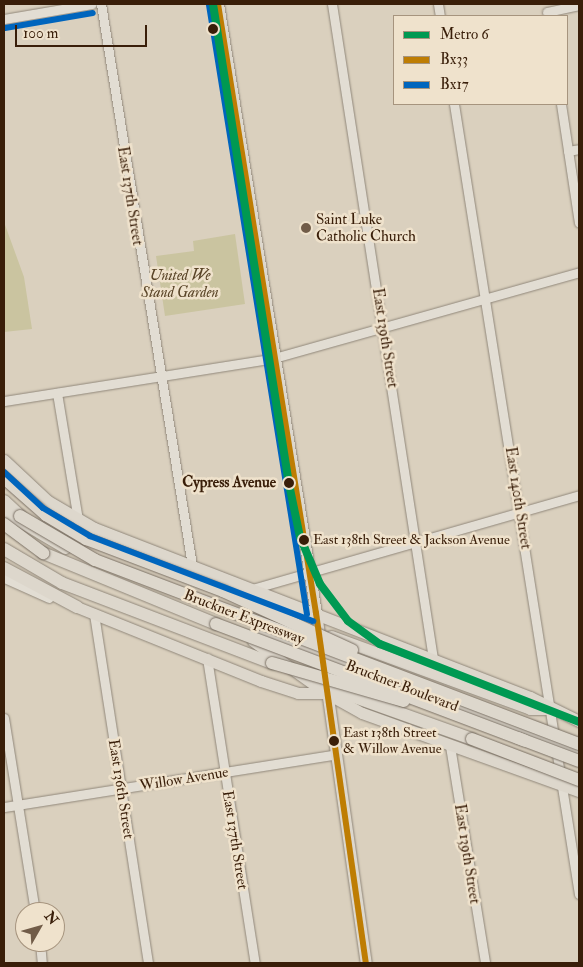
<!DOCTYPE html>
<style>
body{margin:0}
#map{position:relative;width:583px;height:967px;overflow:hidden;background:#dad0be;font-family:"IM FELL Double Pica",serif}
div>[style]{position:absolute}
.green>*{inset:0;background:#cac4a0}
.roads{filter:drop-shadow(0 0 1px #90877a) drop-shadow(0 0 1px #90877a)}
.minor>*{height:9px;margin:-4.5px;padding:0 4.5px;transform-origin:4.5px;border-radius:4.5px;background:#e2ddd3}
.major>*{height:11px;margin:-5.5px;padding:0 5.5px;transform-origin:5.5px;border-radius:5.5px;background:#ddd7cc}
.highway>*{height:12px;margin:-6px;padding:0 6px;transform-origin:6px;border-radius:6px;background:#ddd7cc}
.bridges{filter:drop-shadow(0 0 1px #796f63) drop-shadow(0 0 1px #796f63)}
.highway-bridge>*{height:12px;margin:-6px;padding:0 6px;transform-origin:6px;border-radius:6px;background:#ddd7cc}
.bus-1>*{height:6px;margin:-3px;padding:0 3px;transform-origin:3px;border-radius:3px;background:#be7d03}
.bus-2>*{height:6px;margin:-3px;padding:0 3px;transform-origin:3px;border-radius:3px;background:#0065bd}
.metro-1>*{height:8px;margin:-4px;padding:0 4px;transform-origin:4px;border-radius:4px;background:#009952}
.dots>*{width:14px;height:14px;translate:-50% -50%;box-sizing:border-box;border:2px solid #efe2cc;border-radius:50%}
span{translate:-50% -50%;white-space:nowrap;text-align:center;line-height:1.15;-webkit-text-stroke:5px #efe2cc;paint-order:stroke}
.bus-label{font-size:14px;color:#391e09}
.left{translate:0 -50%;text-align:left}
.street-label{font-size:15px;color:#391e09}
.poi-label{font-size:15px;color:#391e09}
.park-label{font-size:15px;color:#5a4528;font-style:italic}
.stop-label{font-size:15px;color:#391e09;font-weight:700}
.right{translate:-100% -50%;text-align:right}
.frame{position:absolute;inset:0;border:5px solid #391e09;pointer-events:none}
.legend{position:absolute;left:393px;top:15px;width:175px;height:90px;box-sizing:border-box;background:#efe2cc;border:1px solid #a6947e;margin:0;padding:6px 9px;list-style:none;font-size:15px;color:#391e09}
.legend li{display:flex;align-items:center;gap:10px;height:25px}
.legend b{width:25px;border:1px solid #a6947e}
.north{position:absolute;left:15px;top:902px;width:50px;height:50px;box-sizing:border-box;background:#efe2cc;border:1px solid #a6947e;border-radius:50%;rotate:52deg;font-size:14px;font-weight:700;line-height:20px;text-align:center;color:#391e09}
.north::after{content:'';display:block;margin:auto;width:18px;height:22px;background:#715c48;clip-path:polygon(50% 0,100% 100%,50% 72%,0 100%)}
.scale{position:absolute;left:15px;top:25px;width:132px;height:22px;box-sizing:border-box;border:2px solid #391e09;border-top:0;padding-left:6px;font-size:15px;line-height:18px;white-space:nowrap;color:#391e09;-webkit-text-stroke:4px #efe2cc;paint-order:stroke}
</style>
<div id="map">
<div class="green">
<i style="clip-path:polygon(4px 222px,24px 277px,32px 329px,4px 332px)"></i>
<i style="clip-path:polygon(235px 234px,245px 304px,165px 316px,156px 256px,194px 251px,193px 241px)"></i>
</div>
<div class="roads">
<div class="minor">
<i style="left:101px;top:4px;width:568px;rotate:80.79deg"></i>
<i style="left:332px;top:4px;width:676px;rotate:81.23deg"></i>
<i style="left:438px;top:4px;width:12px;rotate:81deg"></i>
<i style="left:547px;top:12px;width:33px;rotate:-12deg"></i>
<i style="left:4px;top:19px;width:89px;rotate:-9.7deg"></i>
<i style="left:454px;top:104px;width:800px;rotate:81.01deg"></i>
<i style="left:561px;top:104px;width:120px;rotate:81.4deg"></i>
<i style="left:568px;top:151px;width:11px;rotate:-10deg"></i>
<i style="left:57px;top:393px;width:129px;rotate:80.6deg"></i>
<i style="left:4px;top:401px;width:273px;rotate:-9deg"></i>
<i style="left:274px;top:358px;width:317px;rotate:-15.7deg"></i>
<i style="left:4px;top:578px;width:49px;rotate:24deg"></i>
<i style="left:252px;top:589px;width:340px;rotate:-16deg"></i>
<i style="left:94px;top:614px;width:353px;rotate:81.2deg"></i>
<i style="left:207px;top:658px;width:309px;rotate:81.1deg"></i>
<i style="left:4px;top:718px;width:196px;rotate:80.9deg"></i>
<i style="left:450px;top:746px;width:220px;rotate:80.8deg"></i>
<i style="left:4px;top:807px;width:334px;rotate:-9deg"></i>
<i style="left:40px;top:942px;width:21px;rotate:85deg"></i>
</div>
<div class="major">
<i style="left:218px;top:4px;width:617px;rotate:80.86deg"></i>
<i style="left:316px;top:613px;width:354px;rotate:81.9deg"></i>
<i style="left:4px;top:460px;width:60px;rotate:43deg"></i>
<i style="left:48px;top:501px;width:53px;rotate:30.4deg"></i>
<i style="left:94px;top:528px;width:468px;rotate:21.2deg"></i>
<i style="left:530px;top:697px;width:55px;rotate:26.1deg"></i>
<i style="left:4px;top:512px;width:71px;rotate:30.5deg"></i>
<i style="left:77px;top:607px;width:198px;rotate:21.9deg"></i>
<i style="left:261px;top:681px;width:39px;rotate:18deg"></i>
<i style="left:298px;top:693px;width:28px"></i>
<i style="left:326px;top:693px;width:41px;rotate:29.1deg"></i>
<i style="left:362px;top:713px;width:231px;rotate:19.8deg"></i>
<i style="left:262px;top:635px;width:338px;rotate:20.4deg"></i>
<i style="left:331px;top:636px;width:212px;rotate:20.1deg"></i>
<i style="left:530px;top:709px;width:19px"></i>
<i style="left:253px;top:641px;width:90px;rotate:35.5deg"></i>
</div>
<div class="highway">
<i style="left:4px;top:501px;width:22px;rotate:43deg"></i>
<i style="left:4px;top:549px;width:67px;rotate:30.4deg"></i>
<i style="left:62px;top:583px;width:225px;rotate:20.9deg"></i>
<i style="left:43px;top:553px;width:187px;rotate:22.3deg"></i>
<i style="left:4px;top:568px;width:83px;rotate:28.1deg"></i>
<i style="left:326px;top:693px;width:12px;rotate:-9deg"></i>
<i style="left:338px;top:691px;width:142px;rotate:19.7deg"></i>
</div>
</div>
<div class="bridges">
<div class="highway-bridge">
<i style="left:4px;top:478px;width:56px;rotate:41.4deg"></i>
<i style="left:46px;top:515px;width:47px;rotate:31deg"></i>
<i style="left:86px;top:539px;width:147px;rotate:20.8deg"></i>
<i style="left:223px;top:591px;width:142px;rotate:24.6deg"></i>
<i style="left:20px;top:516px;width:87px;rotate:30.4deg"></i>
<i style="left:95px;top:560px;width:518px;rotate:20.82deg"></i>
<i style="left:4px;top:524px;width:49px;rotate:36.6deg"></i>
<i style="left:216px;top:624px;width:330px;rotate:20.7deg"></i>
<i style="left:272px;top:663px;width:137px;rotate:16.1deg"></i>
<i style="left:518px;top:738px;width:65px;rotate:20.7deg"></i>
<i style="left:472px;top:739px;width:115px;rotate:21deg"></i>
</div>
</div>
<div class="bus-1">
<i style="left:218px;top:4px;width:617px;rotate:80.86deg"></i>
<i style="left:316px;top:613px;width:354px;rotate:81.9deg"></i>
</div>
<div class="bus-2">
<i style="left:209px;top:5px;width:617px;rotate:80.86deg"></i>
<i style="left:5px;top:28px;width:89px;rotate:-9.7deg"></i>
<i style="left:4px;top:472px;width:53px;rotate:42.7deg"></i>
<i style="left:43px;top:508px;width:55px;rotate:30.8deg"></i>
<i style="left:90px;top:536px;width:239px;rotate:20.9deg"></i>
</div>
<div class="metro-1">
<i style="left:213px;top:4px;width:486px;rotate:81deg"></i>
<i style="left:289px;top:484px;width:54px;rotate:78.3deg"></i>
<i style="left:300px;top:537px;width:51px;rotate:66.9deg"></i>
<i style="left:320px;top:584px;width:46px;rotate:52.9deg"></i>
<i style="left:348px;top:621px;width:39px;rotate:36deg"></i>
<i style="left:380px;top:644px;width:214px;rotate:21.4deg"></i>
</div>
<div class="dots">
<i style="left:213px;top:29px;background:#391e09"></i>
<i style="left:306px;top:228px;background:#715c48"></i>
<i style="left:289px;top:483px;background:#391e09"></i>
<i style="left:304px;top:540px;background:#391e09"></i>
<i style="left:334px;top:741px;background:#391e09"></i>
</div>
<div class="bus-label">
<span class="left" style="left:313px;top:540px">East 138th Street &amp; Jackson Avenue</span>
<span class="left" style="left:343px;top:741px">East 138th Street<br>&amp; Willow Avenue</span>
</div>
<div class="street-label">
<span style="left:130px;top:196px;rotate:81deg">East 137th Street</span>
<span style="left:385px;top:338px;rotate:81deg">East 139th Street</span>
<span style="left:518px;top:498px;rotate:81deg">East 140th Street</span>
<span style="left:244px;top:617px;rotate:21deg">Bruckner Expressway</span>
<span style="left:402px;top:686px;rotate:21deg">Bruckner Boulevard</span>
<span style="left:184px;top:779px;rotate:-9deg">Willow Avenue</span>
<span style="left:121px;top:789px;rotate:81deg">East 136th Street</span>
<span style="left:235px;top:840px;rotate:81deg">East 137th Street</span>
<span style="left:467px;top:854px;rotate:81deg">East 139th Street</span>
</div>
<div class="poi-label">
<span class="left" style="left:316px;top:228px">Saint Luke<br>Catholic Church</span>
</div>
<div class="park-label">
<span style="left:180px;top:284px">United We<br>Stand Garden</span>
</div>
<div class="stop-label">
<span class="right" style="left:276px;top:483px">Cypress Avenue</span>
</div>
<div class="frame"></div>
<ul class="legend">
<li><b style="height:6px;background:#009952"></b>Metro 6</li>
<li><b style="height:6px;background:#be7d03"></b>Bx33</li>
<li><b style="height:6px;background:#0065bd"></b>Bx17</li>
</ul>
<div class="north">N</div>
<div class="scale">100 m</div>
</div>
